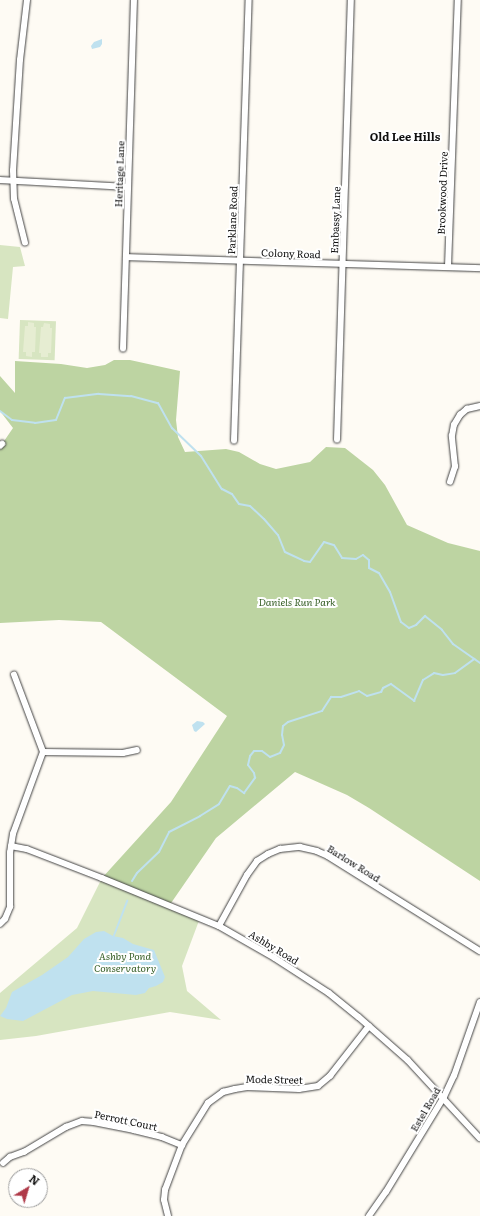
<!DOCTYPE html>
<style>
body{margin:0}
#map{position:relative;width:480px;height:1216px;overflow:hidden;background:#fefbf4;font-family:Literata,serif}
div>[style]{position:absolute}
.green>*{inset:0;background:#d7e5c1;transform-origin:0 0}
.forest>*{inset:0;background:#bdd4a2}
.pitch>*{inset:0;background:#e6edd2}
.water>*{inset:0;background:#bfe1ef}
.stream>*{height:2px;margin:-1px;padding:0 1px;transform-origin:1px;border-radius:1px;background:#bfe1ef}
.roads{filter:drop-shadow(0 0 1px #434343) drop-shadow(0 0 1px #434343)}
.minor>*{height:5.5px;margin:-2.75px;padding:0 2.75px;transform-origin:2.75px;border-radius:2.75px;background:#fff}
span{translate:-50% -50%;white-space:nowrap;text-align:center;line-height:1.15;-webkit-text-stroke:4px #fff;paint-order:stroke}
.street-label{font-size:10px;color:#101010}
.park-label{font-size:10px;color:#386028;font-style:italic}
.neighbourhood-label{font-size:11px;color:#101010;font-weight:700}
.north{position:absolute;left:8px;top:1168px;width:40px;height:40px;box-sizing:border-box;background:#fff;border:1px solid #9f9f9f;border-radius:50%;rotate:38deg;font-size:11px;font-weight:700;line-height:16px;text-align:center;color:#101010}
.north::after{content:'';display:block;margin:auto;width:14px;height:18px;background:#af3948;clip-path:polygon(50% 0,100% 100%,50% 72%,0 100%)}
</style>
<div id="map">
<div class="green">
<i style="clip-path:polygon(0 245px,20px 247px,25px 266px,13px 267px,8px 319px,0 318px)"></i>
<i style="left:20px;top:320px;width:36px;height:39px;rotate:2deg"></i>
<i style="clip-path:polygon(102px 878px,200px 918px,182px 966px,187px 991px,221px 1020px,170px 1012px,36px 1036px,0 1040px,0 993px,77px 928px)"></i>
</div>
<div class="forest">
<i style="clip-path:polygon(114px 360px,130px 360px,180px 371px,176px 420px,178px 437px,185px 452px,226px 449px,239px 452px,260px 464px,276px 469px,310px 462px,326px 447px,345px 448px,373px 470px,385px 485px,407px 525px,448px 543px,480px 551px,480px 881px,369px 808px,347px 795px,295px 772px,216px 838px,169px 906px,102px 878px,171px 802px,227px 716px,101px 622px,59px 620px,0 623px,0 447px,13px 428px,0 411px,0 376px,15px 393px,15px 361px,61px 364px,87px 368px,105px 365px)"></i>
</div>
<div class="pitch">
<i style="clip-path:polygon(28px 322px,34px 323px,34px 327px,36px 327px,35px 352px,32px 352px,32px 357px,26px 356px,26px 352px,23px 352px,25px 326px,28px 326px)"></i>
<i style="clip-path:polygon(44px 323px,50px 324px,50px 328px,52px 328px,51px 353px,48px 353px,48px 357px,41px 357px,41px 353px,39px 353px,41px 327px,43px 327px)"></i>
</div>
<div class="water">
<i style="clip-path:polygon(102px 39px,102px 44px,100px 47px,92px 49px,91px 46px,94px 42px)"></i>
<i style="clip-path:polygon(197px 721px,203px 722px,205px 724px,196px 732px,194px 731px,192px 725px)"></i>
<i style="clip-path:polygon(104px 931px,113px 936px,123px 938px,133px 944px,154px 950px,165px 977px,163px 982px,156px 986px,149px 988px,145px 993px,136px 995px,93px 991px,72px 995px,23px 1021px,7px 1019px,0 1016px,6px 1008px,12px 992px,42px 975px,68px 957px,84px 939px,96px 932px)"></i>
</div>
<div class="stream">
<i style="left:0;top:411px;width:15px;rotate:37deg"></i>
<i style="left:12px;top:420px;width:23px;rotate:7deg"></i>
<i style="left:35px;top:423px;width:21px;rotate:-8deg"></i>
<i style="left:56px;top:420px;width:24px;rotate:-68deg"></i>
<i style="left:65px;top:398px;width:34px;rotate:-7deg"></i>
<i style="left:99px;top:394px;width:32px;rotate:4deg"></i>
<i style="left:131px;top:396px;width:28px;rotate:15deg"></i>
<i style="left:158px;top:403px;width:29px;rotate:61deg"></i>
<i style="left:172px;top:428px;width:40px;rotate:44deg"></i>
<i style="left:201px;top:456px;width:39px;rotate:58deg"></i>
<i style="left:222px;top:489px;width:11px;rotate:27deg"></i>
<i style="left:232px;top:494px;width:12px;rotate:55deg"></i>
<i style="left:239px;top:504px;width:11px;rotate:10deg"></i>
<i style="left:250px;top:506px;width:19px;rotate:43deg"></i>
<i style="left:264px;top:519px;width:21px;rotate:49deg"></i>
<i style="left:278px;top:535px;width:18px;rotate:68deg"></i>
<i style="left:285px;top:552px;width:21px;rotate:25deg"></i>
<i style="left:304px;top:561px;width:6px;rotate:9deg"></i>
<i style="left:310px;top:562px;width:24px;rotate:-55deg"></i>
<i style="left:324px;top:542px;width:10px;rotate:17deg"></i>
<i style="left:334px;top:545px;width:15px;rotate:58deg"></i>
<i style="left:342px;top:558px;width:14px;rotate:4deg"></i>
<i style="left:356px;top:559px;width:8px;rotate:-30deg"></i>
<i style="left:363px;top:555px;width:8px;rotate:40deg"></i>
<i style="left:369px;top:560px;width:8px;rotate:90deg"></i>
<i style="left:369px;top:568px;width:11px;rotate:27deg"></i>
<i style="left:379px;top:573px;width:22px;rotate:60deg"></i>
<i style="left:390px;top:592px;width:32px;rotate:70deg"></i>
<i style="left:401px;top:622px;width:10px;rotate:37deg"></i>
<i style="left:409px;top:628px;width:8px;rotate:-23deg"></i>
<i style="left:416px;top:625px;width:13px;rotate:-45deg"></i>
<i style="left:425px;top:616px;width:22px;rotate:39deg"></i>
<i style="left:442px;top:630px;width:18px;rotate:52deg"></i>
<i style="left:453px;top:644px;width:33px;rotate:35deg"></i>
<i style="left:132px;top:881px;width:9px;rotate:-58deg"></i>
<i style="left:137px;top:873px;width:30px;rotate:-44deg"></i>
<i style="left:159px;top:852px;width:22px;rotate:-63deg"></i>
<i style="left:169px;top:832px;width:35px;rotate:-27deg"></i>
<i style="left:200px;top:816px;width:22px;rotate:-32deg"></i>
<i style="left:219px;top:804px;width:21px;rotate:-59deg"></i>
<i style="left:230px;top:786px;width:7px;rotate:16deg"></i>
<i style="left:237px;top:788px;width:9px;rotate:36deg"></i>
<i style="left:244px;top:793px;width:19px;rotate:-54deg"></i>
<i style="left:255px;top:778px;width:5px;rotate:-101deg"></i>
<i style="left:254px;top:773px;width:10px;rotate:-127deg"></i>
<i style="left:248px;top:765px;width:9px;rotate:-77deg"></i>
<i style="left:250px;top:756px;width:6px;rotate:-51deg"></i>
<i style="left:254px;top:751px;width:8px"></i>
<i style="left:262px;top:751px;width:10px;rotate:37deg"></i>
<i style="left:270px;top:757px;width:11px;rotate:-22deg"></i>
<i style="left:280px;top:753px;width:9px;rotate:-63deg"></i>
<i style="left:284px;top:745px;width:10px;rotate:-101deg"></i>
<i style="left:282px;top:735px;width:9px;rotate:-84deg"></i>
<i style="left:283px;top:726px;width:6px;rotate:-39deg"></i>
<i style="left:288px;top:722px;width:36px;rotate:-18deg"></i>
<i style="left:322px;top:711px;width:17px;rotate:-57deg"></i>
<i style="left:331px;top:697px;width:10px"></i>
<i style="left:341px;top:697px;width:19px;rotate:-18deg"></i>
<i style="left:359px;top:691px;width:9px;rotate:32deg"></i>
<i style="left:367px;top:696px;width:15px;rotate:-16deg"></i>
<i style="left:381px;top:692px;width:4px;rotate:-63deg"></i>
<i style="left:383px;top:688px;width:9px;rotate:-27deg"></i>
<i style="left:391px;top:684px;width:29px;rotate:36deg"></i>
<i style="left:414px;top:701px;width:23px;rotate:-67deg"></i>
<i style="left:423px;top:680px;width:13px;rotate:-32deg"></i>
<i style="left:434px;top:673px;width:9px;rotate:13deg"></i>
<i style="left:443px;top:675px;width:12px;rotate:-9deg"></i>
<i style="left:455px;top:673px;width:24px;rotate:-36deg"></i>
<i style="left:113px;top:938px;width:40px;rotate:-69deg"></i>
</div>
<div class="roads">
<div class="minor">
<i style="left:0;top:180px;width:128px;rotate:3.1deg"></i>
<i style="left:25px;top:243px;width:45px;rotate:-104deg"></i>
<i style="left:14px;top:199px;width:28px;rotate:-92deg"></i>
<i style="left:13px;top:171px;width:111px;rotate:-86.4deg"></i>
<i style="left:20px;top:60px;width:60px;rotate:-83.3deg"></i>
<i style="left:126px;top:257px;width:354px;rotate:1.8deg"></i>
<i style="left:448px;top:267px;width:267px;rotate:-87.9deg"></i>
<i style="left:123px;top:349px;width:349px;rotate:-88.2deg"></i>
<i style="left:337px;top:440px;width:440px;rotate:-88.2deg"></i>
<i style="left:234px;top:441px;width:441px;rotate:-88.1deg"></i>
<i style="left:0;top:446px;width:3px;rotate:-45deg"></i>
<i style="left:450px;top:482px;width:16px;rotate:-72deg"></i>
<i style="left:455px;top:467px;width:31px;rotate:-96deg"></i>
<i style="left:452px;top:436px;width:11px;rotate:-80deg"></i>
<i style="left:454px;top:425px;width:12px;rotate:-59deg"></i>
<i style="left:460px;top:415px;width:9px;rotate:-41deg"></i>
<i style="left:467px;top:409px;width:13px;rotate:-13deg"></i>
<i style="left:43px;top:752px;width:80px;rotate:0.7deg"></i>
<i style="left:123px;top:753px;width:14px;rotate:-12deg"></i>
<i style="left:11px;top:846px;width:16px;rotate:11deg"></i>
<i style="left:27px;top:849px;width:80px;rotate:21.1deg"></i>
<i style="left:102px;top:878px;width:126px;rotate:22.3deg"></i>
<i style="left:219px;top:926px;width:64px;rotate:29.7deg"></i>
<i style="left:275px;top:958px;width:64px;rotate:32.9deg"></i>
<i style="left:329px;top:993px;width:38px;rotate:39deg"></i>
<i style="left:359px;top:1017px;width:65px;rotate:41.3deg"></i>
<i style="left:408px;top:1060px;width:106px;rotate:47.3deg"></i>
<i style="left:0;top:924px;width:7px;rotate:-45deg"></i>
<i style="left:5px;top:919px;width:13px;rotate:-67deg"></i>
<i style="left:10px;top:907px;width:54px;rotate:-90deg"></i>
<i style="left:10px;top:853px;width:19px;rotate:-81deg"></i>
<i style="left:13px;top:834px;width:87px;rotate:-69.9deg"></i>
<i style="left:43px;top:752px;width:82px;rotate:-110.6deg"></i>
<i style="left:219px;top:926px;width:58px;rotate:-61.2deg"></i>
<i style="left:247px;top:875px;width:17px;rotate:-54deg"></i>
<i style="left:257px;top:861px;width:13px;rotate:-32deg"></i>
<i style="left:268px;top:854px;width:13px;rotate:-23deg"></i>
<i style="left:280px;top:849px;width:20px;rotate:-6deg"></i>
<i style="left:300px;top:847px;width:17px;rotate:13deg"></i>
<i style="left:317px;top:851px;width:12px;rotate:24deg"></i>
<i style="left:328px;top:856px;width:179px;rotate:32deg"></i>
<i style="left:3px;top:1163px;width:9px;rotate:-41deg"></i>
<i style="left:10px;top:1157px;width:15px;rotate:-20deg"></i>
<i style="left:24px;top:1152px;width:49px;rotate:-30.8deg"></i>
<i style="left:66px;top:1127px;width:17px;rotate:-21deg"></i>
<i style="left:82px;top:1121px;width:12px;rotate:5deg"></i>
<i style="left:94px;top:1122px;width:41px;rotate:11.3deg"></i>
<i style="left:134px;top:1130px;width:29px;rotate:14deg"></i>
<i style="left:162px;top:1137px;width:22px;rotate:22deg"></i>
<i style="left:168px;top:1216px;width:16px;rotate:-104deg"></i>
<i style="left:164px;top:1200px;width:10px;rotate:-84deg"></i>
<i style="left:165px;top:1190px;width:48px;rotate:-69.3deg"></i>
<i style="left:182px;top:1145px;width:49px;rotate:-58.2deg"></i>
<i style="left:208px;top:1103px;width:19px;rotate:-36deg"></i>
<i style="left:223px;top:1092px;width:12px;rotate:-14deg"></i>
<i style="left:235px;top:1089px;width:12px;rotate:-9deg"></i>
<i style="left:247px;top:1087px;width:52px;rotate:2.2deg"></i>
<i style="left:299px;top:1089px;width:19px;rotate:-9deg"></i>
<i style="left:318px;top:1086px;width:16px;rotate:-40deg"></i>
<i style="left:330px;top:1076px;width:63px;rotate:-52deg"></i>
<i style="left:369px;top:1216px;width:29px;rotate:-55deg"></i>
<i style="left:386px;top:1192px;width:111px;rotate:-58.6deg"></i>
<i style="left:444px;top:1097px;width:23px;rotate:-65deg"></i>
<i style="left:454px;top:1076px;width:78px;rotate:-70.6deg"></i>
</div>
</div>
<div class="street-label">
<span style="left:119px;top:174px;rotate:-88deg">Heritage Lane</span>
<span style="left:442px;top:193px;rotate:-88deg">Brookwood Drive</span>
<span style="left:232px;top:220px;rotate:-88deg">Parklane Road</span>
<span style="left:335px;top:220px;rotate:-88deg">Embassy Lane</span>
<span style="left:291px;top:253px;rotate:2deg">Colony Road</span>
<span style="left:354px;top:863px;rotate:32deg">Barlow Road</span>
<span style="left:274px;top:947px;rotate:31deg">Ashby Road</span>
<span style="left:274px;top:1079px;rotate:1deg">Mode Street</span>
<span style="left:425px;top:1109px;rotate:-60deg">Estel Road</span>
<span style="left:126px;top:1120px;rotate:12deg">Perrott Court</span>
</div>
<div class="park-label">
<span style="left:297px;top:602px">Daniels Run Park</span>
<span style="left:125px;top:961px">Ashby Pond<br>Conservatory</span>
</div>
<div class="neighbourhood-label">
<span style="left:405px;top:136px">Old Lee Hills</span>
</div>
<div class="north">N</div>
</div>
